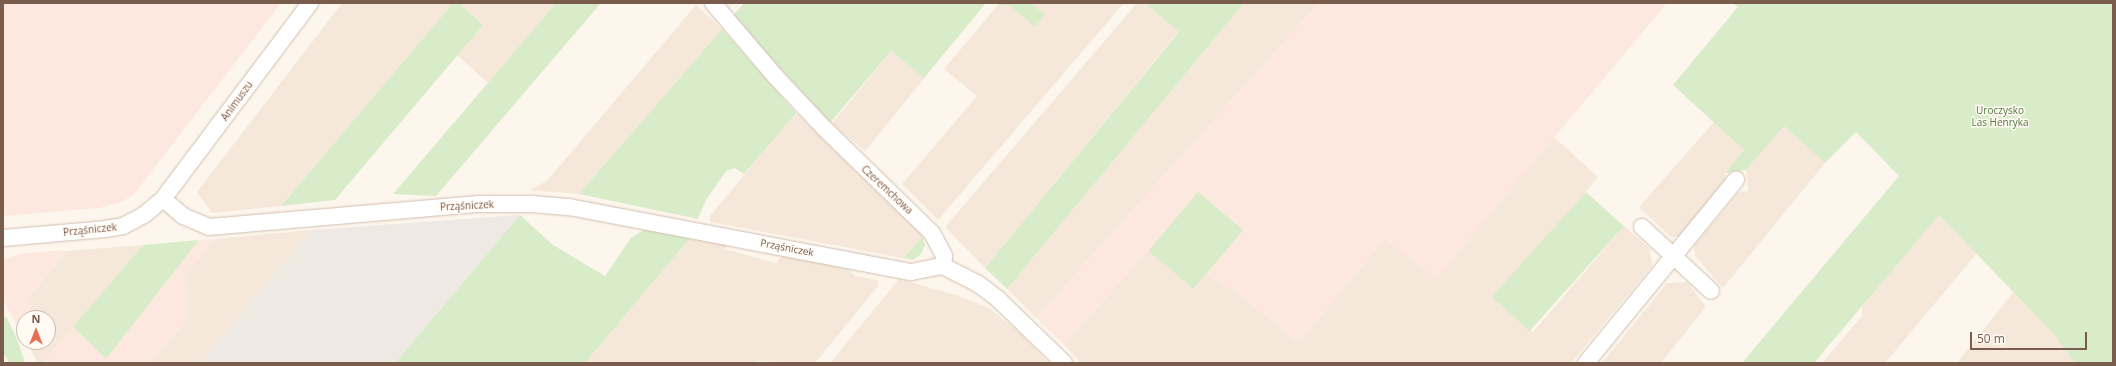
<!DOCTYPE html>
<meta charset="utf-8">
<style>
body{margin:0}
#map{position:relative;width:2116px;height:366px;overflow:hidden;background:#fdf6ec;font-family:"Open Sans",sans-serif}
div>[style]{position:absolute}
.residential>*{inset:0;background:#f5e8da;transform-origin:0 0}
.commercial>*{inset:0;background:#fde8e0}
.industrial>*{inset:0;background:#efe9e4}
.green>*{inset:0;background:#d8ecc9;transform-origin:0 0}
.roads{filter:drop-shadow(0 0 1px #d1beb0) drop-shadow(0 0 1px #d1beb0)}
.street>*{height:16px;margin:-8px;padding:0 8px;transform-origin:8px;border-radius:8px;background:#fff}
span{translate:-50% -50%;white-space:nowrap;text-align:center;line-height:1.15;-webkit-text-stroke:3px #fffaf3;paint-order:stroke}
.street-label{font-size:10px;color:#7a5c4d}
.park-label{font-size:10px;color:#537a41}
.frame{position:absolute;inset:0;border:4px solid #7a5c4d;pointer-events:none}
.north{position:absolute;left:16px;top:310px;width:40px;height:40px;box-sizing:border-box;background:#fffaf3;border:1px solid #cabbb1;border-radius:50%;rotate:0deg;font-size:11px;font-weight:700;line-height:16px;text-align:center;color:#7a5c4d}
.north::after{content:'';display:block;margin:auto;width:14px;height:18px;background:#e76f51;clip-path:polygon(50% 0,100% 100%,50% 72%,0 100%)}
.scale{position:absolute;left:1970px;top:332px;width:117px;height:18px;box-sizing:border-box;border:2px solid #7a5c4d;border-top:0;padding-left:5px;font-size:12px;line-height:14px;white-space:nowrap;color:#7a5c4d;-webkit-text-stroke:3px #fffaf3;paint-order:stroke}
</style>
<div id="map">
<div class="residential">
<i style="clip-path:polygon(342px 3px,453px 3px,281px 206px,212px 213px,197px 192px)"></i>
<i style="clip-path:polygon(459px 3px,556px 3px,488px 83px,457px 55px,483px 25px)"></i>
<i style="clip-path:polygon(1031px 3px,1124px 3px,938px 220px,902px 184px,977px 96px,944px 69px,998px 5px,1009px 5px,1035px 27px,1044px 15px)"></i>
<i style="clip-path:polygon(1137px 3px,1145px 3px,1179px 31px,985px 268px,945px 227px)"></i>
<i style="clip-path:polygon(1244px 3px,1319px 3px,1036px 318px,1007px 289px)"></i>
<i style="clip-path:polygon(696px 5px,722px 29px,579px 194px,529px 190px,547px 181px)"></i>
<i style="left:891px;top:51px;width:43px;height:94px;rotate:39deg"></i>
<i style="clip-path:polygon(796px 113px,923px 237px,903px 258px,710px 222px,710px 216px)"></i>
<i style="clip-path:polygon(1714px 122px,1744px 150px,1725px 173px,1726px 181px,1682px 236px,1671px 237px,1639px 207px)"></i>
<i style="clip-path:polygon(1784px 126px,1825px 163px,1723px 288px,1695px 256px,1694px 246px,1739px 192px,1748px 191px,1746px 170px)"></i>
<i style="clip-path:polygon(1554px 137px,1598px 177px,1497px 302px,1533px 332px,1624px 226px,1650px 249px,1652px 266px,1571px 363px,1081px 363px,1064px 345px,1148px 250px,1195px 289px,1207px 275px,1238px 293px,1299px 343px,1385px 238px,1436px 278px)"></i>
<i style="clip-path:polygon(1939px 215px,1977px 253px,1885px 363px,1822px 363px,1862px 316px,1862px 306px)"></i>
<i style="clip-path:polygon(312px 230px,200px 363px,151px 363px,188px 318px,186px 275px,214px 239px)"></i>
<i style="clip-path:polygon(690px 238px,728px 245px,725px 249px,776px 263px,783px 255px,848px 269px,855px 276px,878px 280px,878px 286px,815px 363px,756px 361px,754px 363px,585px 363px)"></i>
<i style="clip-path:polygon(143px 245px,43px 363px,38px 363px,26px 342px,48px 342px,48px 318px,24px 318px,24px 338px,16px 325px,33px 305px,27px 298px,67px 251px)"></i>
<i style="clip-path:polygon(899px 279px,959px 296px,989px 308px,1021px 334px,1049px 363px,830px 363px)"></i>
<i style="clip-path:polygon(1687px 282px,1706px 307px,1661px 363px,1602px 363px,1667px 283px)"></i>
<i style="clip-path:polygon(2014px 291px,2054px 334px,2075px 363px,1957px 363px)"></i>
</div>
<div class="commercial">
<i style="clip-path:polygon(3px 3px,281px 3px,135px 193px,124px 201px,100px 208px,3px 216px)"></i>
<i style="clip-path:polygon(1319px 3px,1667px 3px,1436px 279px,1385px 238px,1299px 343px,1238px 293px,1207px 275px,1195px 289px,1148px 250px,1064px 345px,1036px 318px)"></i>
<i style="clip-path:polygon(214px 239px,186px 275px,188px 318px,151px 363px,47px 363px,45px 360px,73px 327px,106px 359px,199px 240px)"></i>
<i style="clip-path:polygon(61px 250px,67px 251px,27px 297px,33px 305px,16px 324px,3px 300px,3px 259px,20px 254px)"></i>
</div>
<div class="industrial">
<i style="clip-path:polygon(520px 215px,395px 363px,200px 363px,312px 230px)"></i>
</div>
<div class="green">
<i style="clip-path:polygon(453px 3px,459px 3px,483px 25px,335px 200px,281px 206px)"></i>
<i style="clip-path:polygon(556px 3px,601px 3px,436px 196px,393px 194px)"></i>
<i style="clip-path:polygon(744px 3px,986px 3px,924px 78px,891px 51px,830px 123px,733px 16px)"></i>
<i style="clip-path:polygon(1000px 3px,1031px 3px,1045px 15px,1035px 27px,1009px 5px,998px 5px)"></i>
<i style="clip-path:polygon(1145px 3px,1244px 3px,1007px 289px,985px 268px,1179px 32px)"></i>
<i style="clip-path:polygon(1732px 3px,2113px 3px,2113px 363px,2075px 363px,2054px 334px,1939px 215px,1814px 363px,1742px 363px,1899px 176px,1856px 132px,1825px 163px,1784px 126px,1746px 170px,1725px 173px,1744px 150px,1673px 85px,1738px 7px)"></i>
<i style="clip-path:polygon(722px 29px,796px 113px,764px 151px,744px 174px,735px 168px,726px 171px,706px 200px,698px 219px,579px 194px)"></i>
<i style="left:1198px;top:192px;width:59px;height:77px;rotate:40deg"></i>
<i style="left:1586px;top:192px;width:51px;height:141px;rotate:42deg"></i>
<i style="clip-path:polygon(520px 215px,553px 245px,605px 276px,631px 238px,644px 230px,690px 238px,585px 363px,395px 363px)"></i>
<i style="clip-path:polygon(923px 237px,925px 245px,921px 254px,913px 260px,903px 258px)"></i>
<i style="clip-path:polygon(199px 240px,106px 359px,73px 327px,143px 245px)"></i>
<i style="clip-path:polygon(6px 316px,17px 339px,25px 363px,9px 363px,3px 352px,3px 317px)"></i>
</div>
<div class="roads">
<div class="street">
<i style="left:713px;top:3px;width:96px;rotate:49.7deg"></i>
<i style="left:775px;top:76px;width:73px;rotate:46.7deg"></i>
<i style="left:825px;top:129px;width:149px;rotate:44.2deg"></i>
<i style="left:932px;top:233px;width:26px;rotate:62deg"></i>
<i style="left:944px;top:256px;width:10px;rotate:96deg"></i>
<i style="left:163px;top:199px;width:26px;rotate:40deg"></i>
<i style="left:183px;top:216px;width:28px;rotate:23deg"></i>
<i style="left:209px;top:227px;width:271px;rotate:-4.9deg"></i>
<i style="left:479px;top:204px;width:53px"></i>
<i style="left:532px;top:204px;width:37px;rotate:5deg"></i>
<i style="left:569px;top:207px;width:348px;rotate:10.8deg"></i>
<i style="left:911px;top:272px;width:33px;rotate:-11deg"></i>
<i style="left:1642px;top:227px;width:94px;rotate:42.8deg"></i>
<i style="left:3px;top:238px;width:102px;rotate:-5deg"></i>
<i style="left:105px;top:229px;width:18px;rotate:-9deg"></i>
<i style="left:123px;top:226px;width:24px;rotate:-28deg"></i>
<i style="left:144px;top:215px;width:25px;rotate:-40deg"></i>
<i style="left:163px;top:199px;width:245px;rotate:-53.1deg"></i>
<i style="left:943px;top:266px;width:38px;rotate:27deg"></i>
<i style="left:977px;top:283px;width:26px;rotate:37deg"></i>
<i style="left:998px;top:299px;width:92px;rotate:44.1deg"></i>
<i style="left:1586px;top:363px;width:237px;rotate:-50.7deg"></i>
</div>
</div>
<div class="street-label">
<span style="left:237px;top:101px;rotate:-54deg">Animuszu</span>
<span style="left:887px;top:190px;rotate:43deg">Czeremchowa</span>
<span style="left:467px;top:206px;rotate:-3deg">Prząśniczek</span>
<span style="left:90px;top:230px;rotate:-6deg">Prząśniczek</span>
<span style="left:787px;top:248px;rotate:11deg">Prząśniczek</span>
</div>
<div class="park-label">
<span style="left:2000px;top:116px">Uroczysko<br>Las Henryka</span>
</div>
<div class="frame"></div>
<div class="north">N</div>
<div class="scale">50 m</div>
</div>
